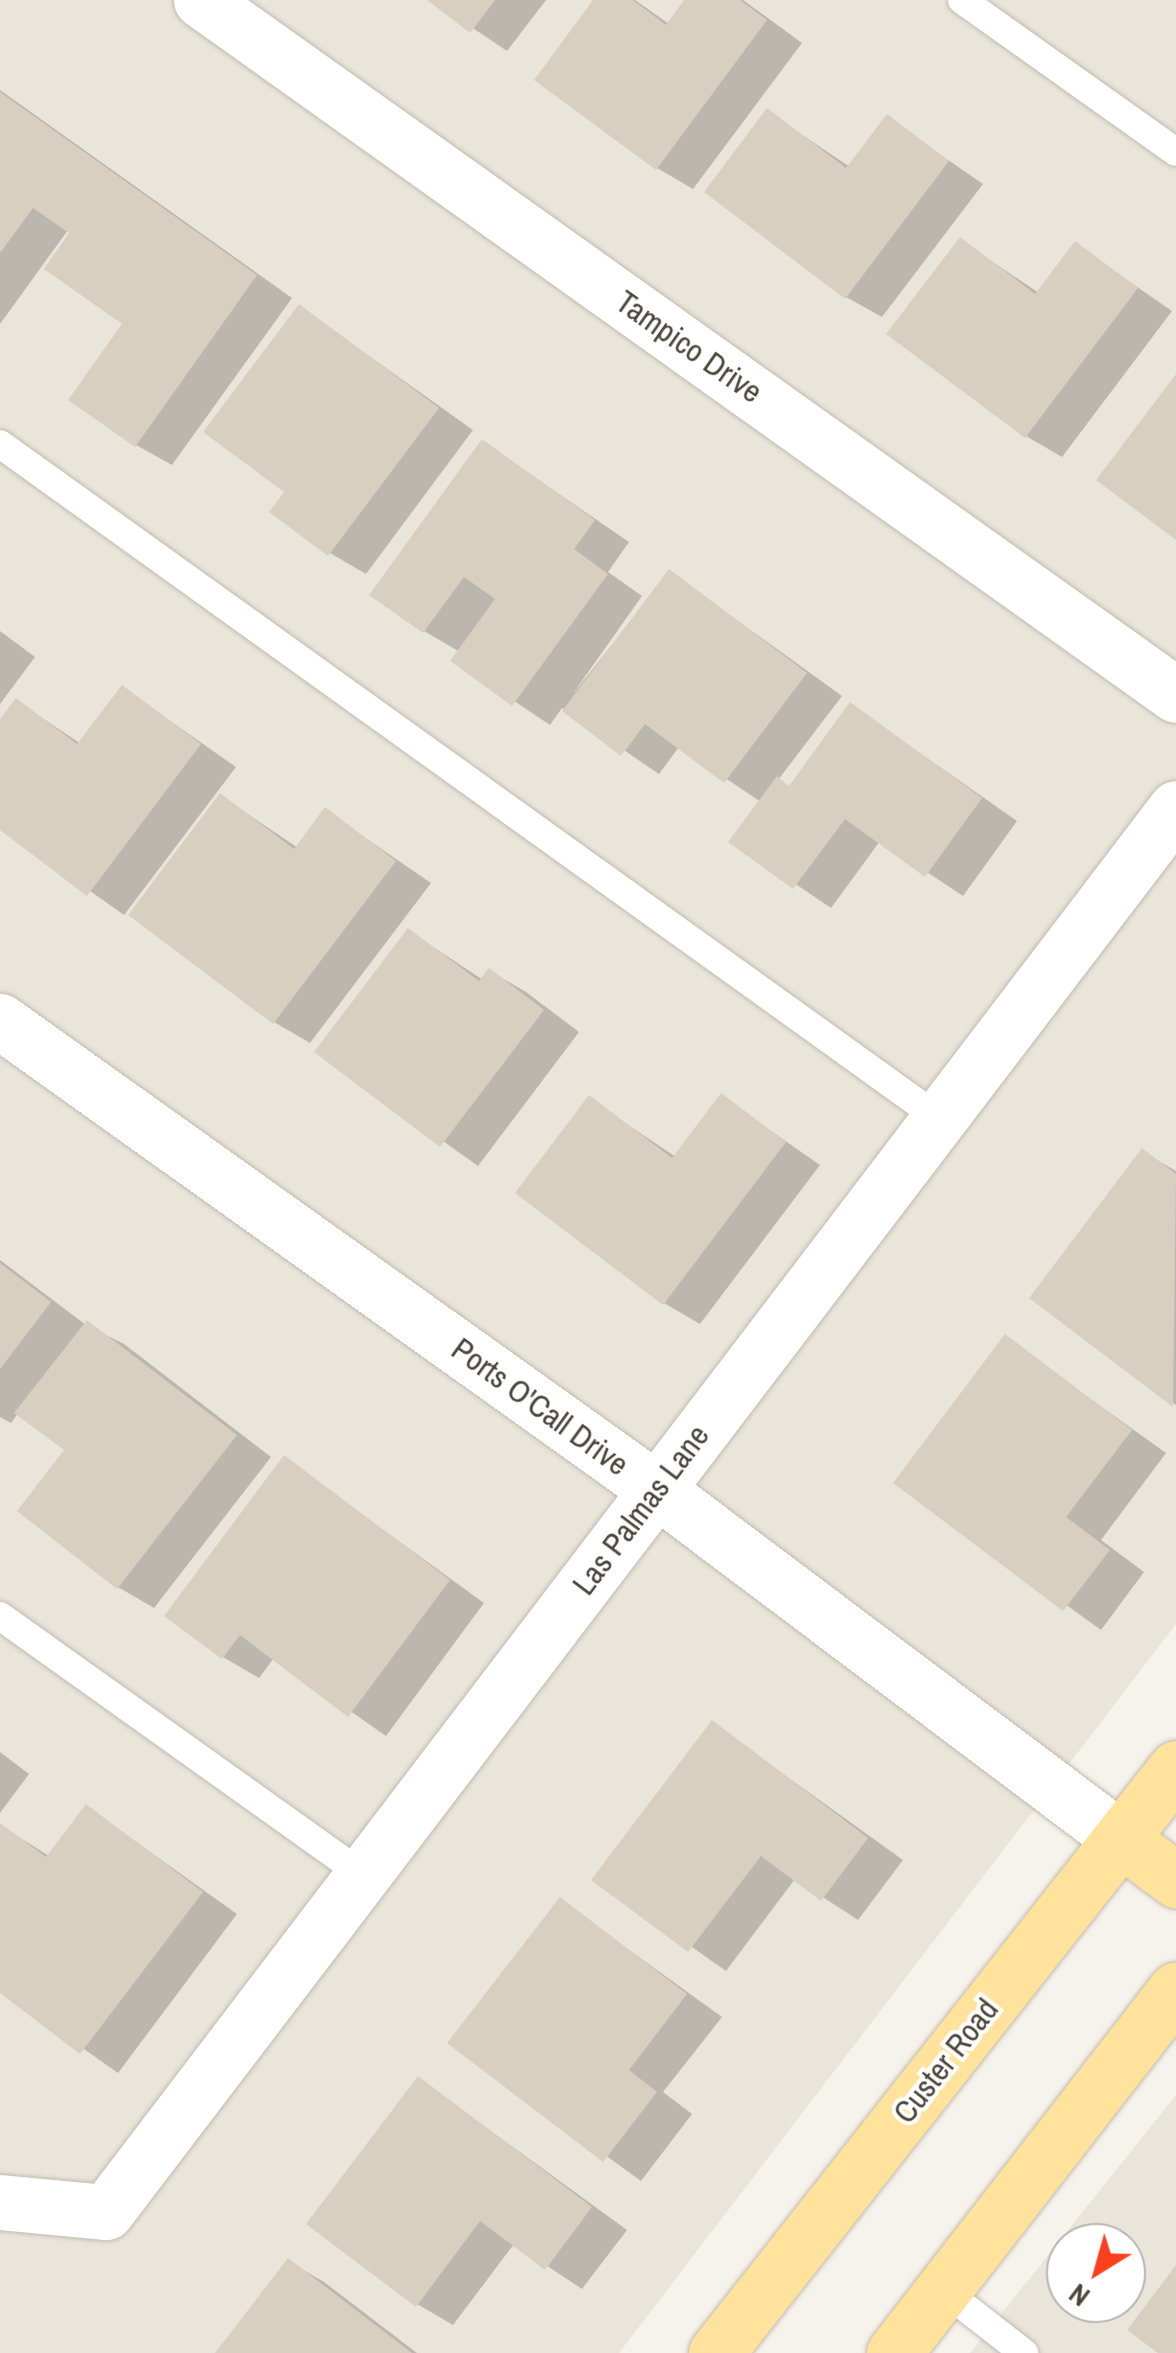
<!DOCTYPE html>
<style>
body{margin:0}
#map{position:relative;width:1176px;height:2353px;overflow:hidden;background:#f6f3ec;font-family:"Archivo Narrow",sans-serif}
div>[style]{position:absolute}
.residential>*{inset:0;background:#eae5da}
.shadow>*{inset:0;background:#0003}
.building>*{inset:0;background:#d8cfc1}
.roads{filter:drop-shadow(0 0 2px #c2bbae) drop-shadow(0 0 2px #c2bbae)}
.lane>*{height:28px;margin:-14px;padding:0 14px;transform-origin:14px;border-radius:14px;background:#fff}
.street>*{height:55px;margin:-27.5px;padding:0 27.5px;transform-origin:27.5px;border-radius:27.5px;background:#fff}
.primary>*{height:55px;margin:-27.5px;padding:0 27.5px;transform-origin:27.5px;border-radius:27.5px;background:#ffe39c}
span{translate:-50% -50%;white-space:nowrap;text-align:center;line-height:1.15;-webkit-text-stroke:8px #fff;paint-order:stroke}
.street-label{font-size:32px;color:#4b4439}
.north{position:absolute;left:1046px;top:2223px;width:100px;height:100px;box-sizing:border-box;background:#fff;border:2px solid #b7b4b0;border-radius:50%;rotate:217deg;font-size:28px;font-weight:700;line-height:40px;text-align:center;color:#4b4439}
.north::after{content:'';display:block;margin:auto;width:35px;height:45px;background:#fc3f1d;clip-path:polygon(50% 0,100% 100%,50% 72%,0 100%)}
</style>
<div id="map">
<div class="residential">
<i style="clip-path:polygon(0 0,1176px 0,1176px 1624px,619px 2353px,0 2353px)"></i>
<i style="clip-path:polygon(evenodd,1176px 2095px,1176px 2353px,970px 2353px,1176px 2095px,1066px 2243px,1126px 2243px,1126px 2303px,1066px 2303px,1066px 2243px)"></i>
</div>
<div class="shadow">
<i style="clip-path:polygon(431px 0,546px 0,507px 51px)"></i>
<i style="clip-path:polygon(596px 0,635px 0,669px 24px,688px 0,743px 0,802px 43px,693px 189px,657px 168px)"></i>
<i style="clip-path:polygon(0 90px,292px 298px,172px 465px,136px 445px,125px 324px,68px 230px,0 324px)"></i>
<i style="clip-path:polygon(768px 112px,850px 167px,887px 118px,983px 184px,882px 317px,846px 297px)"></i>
<i style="clip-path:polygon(960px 240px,1039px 293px,1075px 244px,1172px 311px,1062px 457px,1026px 436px)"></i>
<i style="clip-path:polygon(300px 307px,473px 430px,366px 574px,330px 553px,287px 491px)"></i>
<i style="clip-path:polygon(483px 442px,629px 542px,608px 572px,642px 596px,572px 695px,670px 572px,842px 696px,778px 780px,791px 788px,851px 705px,1017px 821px,963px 896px,880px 841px,831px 908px,732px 841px,761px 802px,679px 747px,659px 774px,562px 708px,550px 725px,454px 661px,460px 652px,424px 631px)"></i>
<i style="clip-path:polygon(0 631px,35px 657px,0 704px)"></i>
<i style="clip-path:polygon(123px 688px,236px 767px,124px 915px,0 827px,0 723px,17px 701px,81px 744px)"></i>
<i style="clip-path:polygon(221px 796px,298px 848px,326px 811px,431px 883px,310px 1043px,274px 1022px)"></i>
<i style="clip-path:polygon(409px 931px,483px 980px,490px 971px,526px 992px,579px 1032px,478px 1166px,318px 1052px)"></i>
<i style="clip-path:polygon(722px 1097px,820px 1165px,700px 1324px,664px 1303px,589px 1099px,676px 1157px)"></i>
<i style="clip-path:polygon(1143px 1152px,1176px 1171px,1176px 1405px,1033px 1298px)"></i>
<i style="clip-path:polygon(0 1260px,86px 1325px,124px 1344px,271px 1457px,154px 1608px,118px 1587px,67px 1450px,18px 1413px,11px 1423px,0 1417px)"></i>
<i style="clip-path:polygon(1005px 1338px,1166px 1453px,1101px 1540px,1144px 1572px,1101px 1630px,896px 1482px)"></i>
<i style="clip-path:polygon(284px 1458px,484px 1603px,386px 1736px,274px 1658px,259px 1678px,223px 1657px)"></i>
<i style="clip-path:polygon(712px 1723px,903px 1860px,858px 1920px,795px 1879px,726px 1971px,595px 1879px)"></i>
<i style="clip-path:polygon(0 1752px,29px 1774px,0 1813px)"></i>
<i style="clip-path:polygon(87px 1807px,237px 1914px,118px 2073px,0 1990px,0 1825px,49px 1856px)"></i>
<i style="clip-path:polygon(560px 1900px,722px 2017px,663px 2092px,692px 2114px,641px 2181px,451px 2043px)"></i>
<i style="clip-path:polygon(419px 2079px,627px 2230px,582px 2289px,514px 2244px,453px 2325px,417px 2304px)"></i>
<i style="clip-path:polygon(288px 2261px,324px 2282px,417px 2353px,219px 2353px)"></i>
</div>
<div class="building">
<i style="clip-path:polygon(427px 0,495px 0,470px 33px)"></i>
<i style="clip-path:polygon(593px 0,633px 0,666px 25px,684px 0,740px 0,767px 20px,656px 170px,534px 80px)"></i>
<i style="clip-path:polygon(0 92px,257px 275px,135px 447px,68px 400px,122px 324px,44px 269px,69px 233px,33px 208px,0 253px)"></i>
<i style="clip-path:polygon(767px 108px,846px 168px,887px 114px,949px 161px,845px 299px,704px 192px)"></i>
<i style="clip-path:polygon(960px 237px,1035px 294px,1075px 241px,1138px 288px,1025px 438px,886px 334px)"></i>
<i style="clip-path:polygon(299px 304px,439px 408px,328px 556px,269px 512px,284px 492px,203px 432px)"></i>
<i style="clip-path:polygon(1176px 374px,1176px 540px,1096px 480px)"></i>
<i style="clip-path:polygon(482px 439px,595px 520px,574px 549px,608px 574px,512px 706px,450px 661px,495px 599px,464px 577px,423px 633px,369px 595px)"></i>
<i style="clip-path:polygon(669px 569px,807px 673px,724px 783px,645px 724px,621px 756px,562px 711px)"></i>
<i style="clip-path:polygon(122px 685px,201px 744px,87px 896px,0 830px,0 719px,16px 698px,77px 744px)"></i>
<i style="clip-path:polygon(850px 702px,982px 798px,925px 877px,845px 819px,793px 889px,728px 842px,777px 776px,789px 786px)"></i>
<i style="clip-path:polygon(220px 793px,294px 849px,325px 807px,396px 861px,273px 1024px,128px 915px)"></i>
<i style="clip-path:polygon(408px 928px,479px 981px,489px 968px,544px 1010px,440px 1147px,314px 1052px)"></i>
<i style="clip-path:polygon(721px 1093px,786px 1142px,663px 1305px,515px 1193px,589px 1095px,672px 1158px)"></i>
<i style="clip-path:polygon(1142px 1148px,1176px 1174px,1173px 1407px,1029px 1298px)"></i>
<i style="clip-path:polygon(0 1263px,51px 1302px,0 1369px)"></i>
<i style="clip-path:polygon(87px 1320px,237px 1435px,117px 1589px,17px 1511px,64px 1450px,14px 1413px)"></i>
<i style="clip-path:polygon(1005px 1334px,1132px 1430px,1066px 1517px,1110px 1550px,1063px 1611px,893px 1483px)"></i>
<i style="clip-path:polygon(284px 1455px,450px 1580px,348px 1717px,240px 1635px,222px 1659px,164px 1616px)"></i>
<i style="clip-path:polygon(712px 1720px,868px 1838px,821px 1901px,761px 1856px,688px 1952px,591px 1880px)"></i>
<i style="clip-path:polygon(86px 1804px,203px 1892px,80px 2054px,0 1993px,0 1823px,46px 1857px)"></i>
<i style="clip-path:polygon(560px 1897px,687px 1994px,629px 2070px,657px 2092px,603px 2162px,447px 2043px)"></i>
<i style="clip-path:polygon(418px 2076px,592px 2207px,545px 2270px,480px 2221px,416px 2307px,306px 2224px)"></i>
<i style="clip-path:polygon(288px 2258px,412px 2353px,215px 2353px)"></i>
<i style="clip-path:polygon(1176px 2265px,1176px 2353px,1158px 2353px,1127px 2330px)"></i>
</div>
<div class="roads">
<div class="lane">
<i style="left:962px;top:0;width:262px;rotate:35.4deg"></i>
<i style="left:0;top:444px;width:1157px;rotate:35.68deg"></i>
<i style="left:0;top:1616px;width:446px;rotate:35.5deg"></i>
<i style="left:943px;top:2290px;width:103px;rotate:37.9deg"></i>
</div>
<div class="street">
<i style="left:201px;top:0;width:1197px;rotate:35.48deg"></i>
<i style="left:0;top:1021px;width:807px;rotate:35.52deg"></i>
<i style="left:657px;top:1490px;width:581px;rotate:36.95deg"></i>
<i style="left:0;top:2202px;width:106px;rotate:5.4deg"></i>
<i style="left:106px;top:2212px;width:1765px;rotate:-52.69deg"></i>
</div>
<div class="primary">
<i style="left:1121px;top:1839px;width:69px;rotate:36.7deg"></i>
<i style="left:716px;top:2353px;width:744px;rotate:-51.82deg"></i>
<i style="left:894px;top:2353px;width:460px;rotate:-52.2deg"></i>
</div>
</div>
<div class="street-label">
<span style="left:689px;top:347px;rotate:35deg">Tampico Drive</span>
<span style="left:540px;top:1407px;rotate:36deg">Ports O'Call Drive</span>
<span style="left:641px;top:1510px;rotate:-53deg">Las Palmas Lane</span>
<span style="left:946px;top:2061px;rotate:-52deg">Custer Road</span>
</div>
<div class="north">N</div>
</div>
